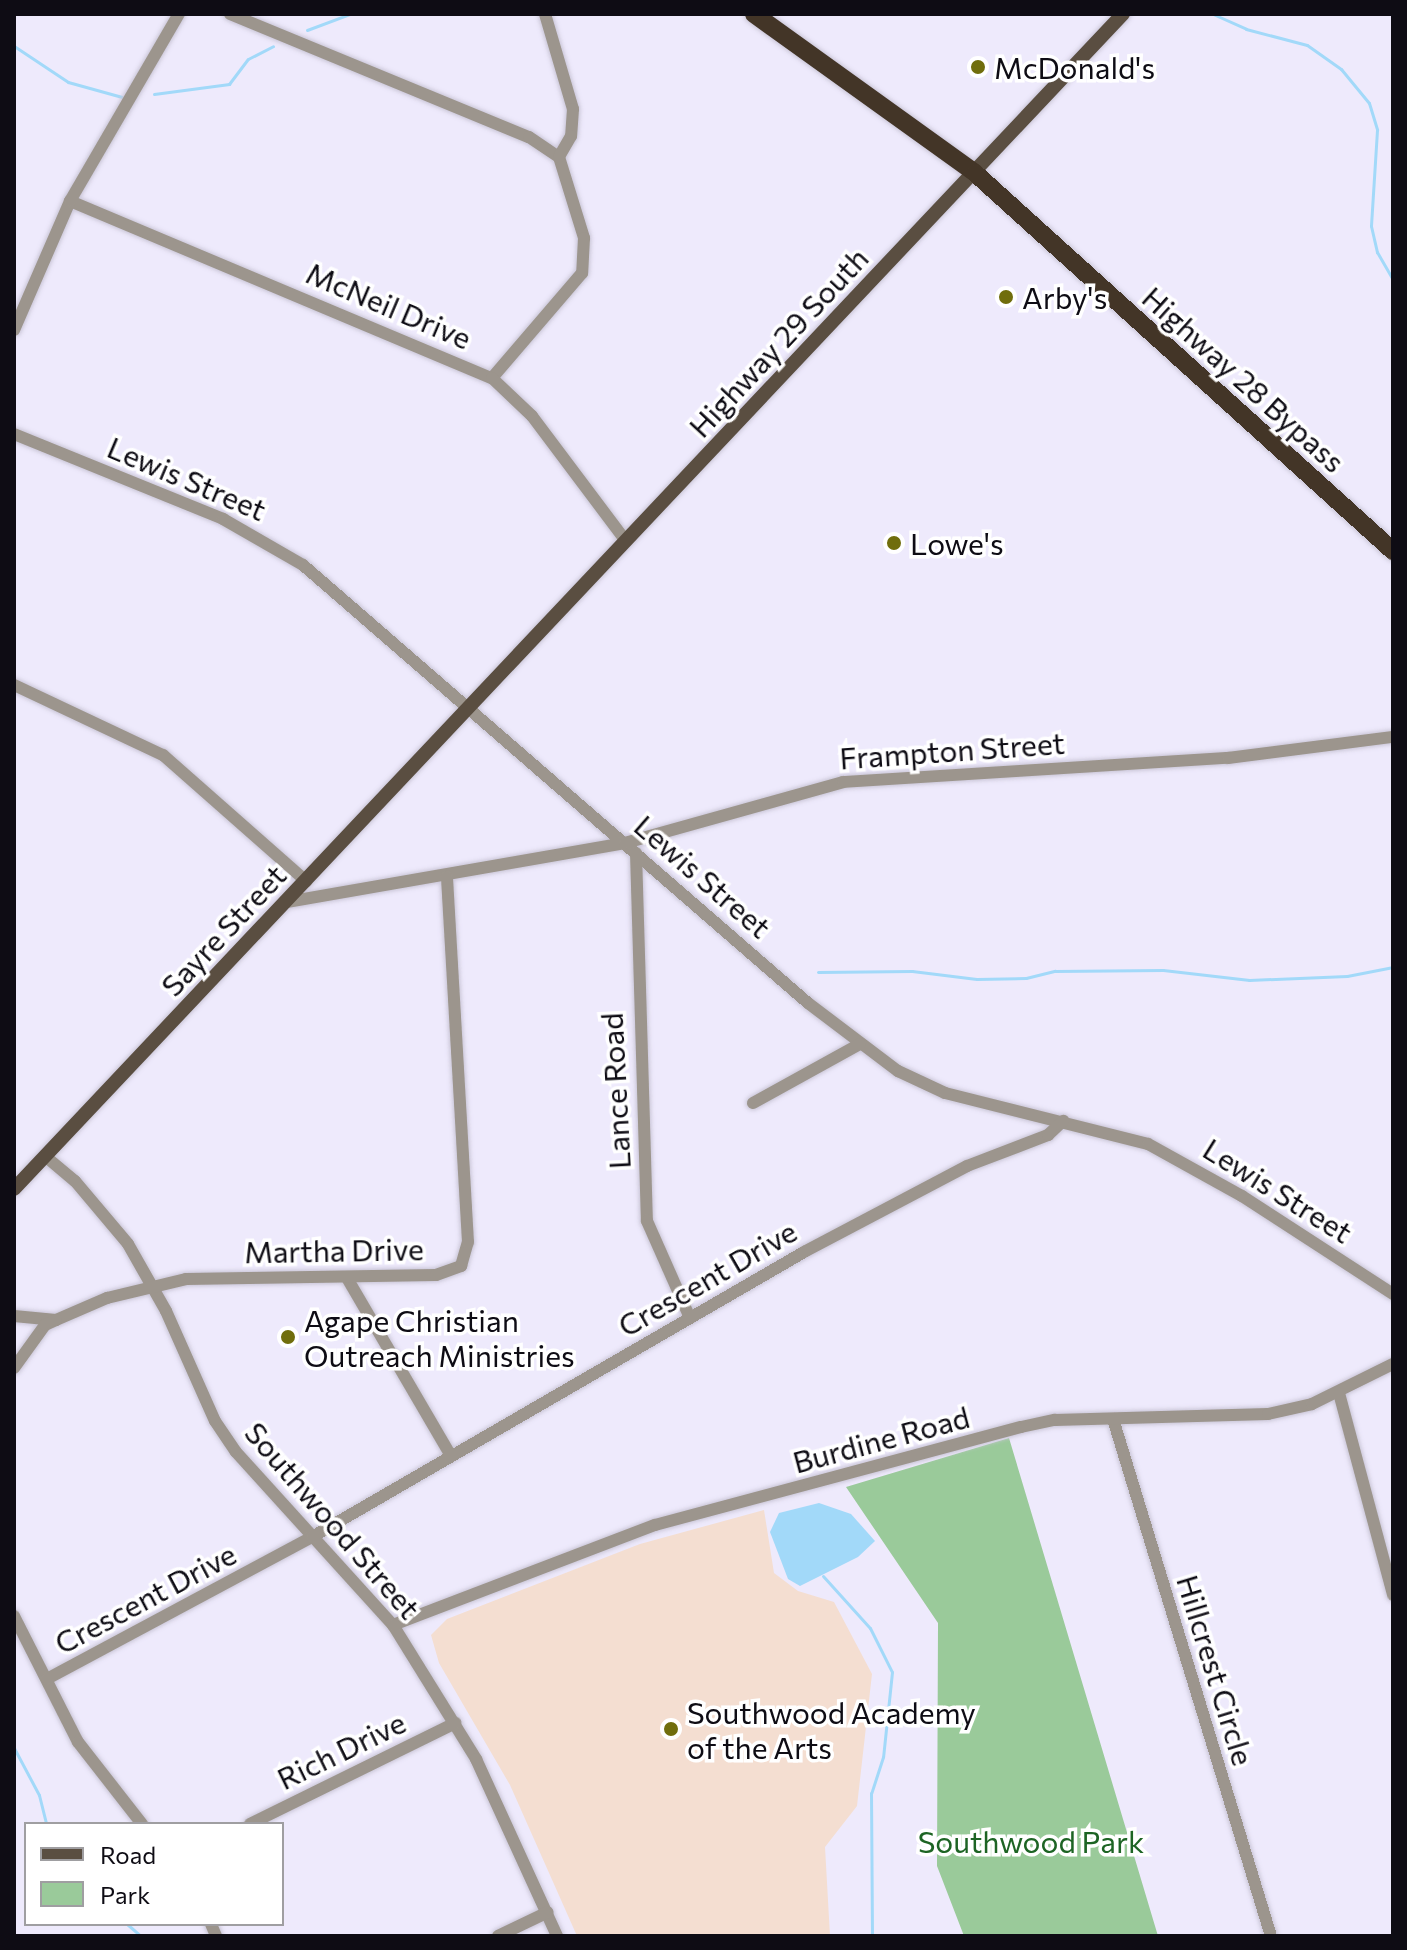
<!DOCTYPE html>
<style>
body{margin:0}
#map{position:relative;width:1407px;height:1950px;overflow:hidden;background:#eeeafc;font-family:Commissioner,sans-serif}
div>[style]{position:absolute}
.education>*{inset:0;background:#f4ded1}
.green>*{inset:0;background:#9aca9a}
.water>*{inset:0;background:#a2d9f9}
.stream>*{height:3px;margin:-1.5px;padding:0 1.5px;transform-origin:1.5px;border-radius:1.5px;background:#a2d9f9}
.roads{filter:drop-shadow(0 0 2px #cac6d7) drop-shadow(0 0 2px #cac6d7)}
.minor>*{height:12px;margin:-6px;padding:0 6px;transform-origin:6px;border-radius:6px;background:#9c958d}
.major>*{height:14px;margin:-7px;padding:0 7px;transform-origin:7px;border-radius:7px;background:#5a4e41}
.highway>*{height:18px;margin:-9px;padding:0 9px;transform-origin:9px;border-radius:9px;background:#433527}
.dots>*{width:22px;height:22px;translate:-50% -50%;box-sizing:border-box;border:4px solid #fff;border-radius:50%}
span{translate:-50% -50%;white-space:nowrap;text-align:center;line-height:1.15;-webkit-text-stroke:7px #fff;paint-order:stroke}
.poi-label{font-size:30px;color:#0e0c14}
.left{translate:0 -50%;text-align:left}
.street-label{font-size:30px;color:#0e0c14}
.park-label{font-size:30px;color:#1d6424}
.frame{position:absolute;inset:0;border:16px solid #0e0c14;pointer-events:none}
.legend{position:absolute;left:24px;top:1822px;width:260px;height:104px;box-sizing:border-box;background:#fff;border:2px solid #9f9ea1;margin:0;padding:10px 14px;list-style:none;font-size:24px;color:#0e0c14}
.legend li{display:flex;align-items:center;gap:16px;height:40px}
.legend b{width:40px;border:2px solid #9f9ea1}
</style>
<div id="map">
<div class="education">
<i style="clip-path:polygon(764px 1510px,774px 1573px,798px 1591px,834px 1602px,872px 1674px,857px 1806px,825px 1847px,830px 1936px,577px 1936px,510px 1785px,439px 1663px,431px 1635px,447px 1619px,640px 1544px)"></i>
</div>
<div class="green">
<i style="clip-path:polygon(1009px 1438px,1158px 1936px,964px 1936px,937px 1866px,938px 1623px,846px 1487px)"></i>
</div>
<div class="water">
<i style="clip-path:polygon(819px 1503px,851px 1514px,875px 1541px,858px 1557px,800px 1586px,788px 1579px,770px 1532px,779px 1513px)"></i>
</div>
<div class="stream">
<i style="left:1213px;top:14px;width:36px;rotate:24deg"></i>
<i style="left:1246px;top:29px;width:63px;rotate:14.7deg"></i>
<i style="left:1307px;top:45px;width:42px;rotate:35.2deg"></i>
<i style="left:1341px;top:69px;width:44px;rotate:50.5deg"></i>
<i style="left:1369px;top:103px;width:28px;rotate:73deg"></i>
<i style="left:1377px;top:130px;width:96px;rotate:93.6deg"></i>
<i style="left:1371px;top:226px;width:27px;rotate:77deg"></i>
<i style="left:1377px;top:252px;width:32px;rotate:60deg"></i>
<i style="left:307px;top:30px;width:46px;rotate:-20.4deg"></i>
<i style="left:14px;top:46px;width:65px;rotate:33.7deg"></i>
<i style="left:68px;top:82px;width:56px;rotate:15.5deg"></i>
<i style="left:154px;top:94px;width:76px;rotate:-7.6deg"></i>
<i style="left:229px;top:84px;width:31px;rotate:-53deg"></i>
<i style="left:248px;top:59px;width:28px;rotate:-27deg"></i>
<i style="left:818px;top:972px;width:94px;rotate:-0.6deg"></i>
<i style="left:912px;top:971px;width:65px;rotate:7deg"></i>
<i style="left:977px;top:979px;width:49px;rotate:-1.2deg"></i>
<i style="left:1026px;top:978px;width:30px;rotate:-14deg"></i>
<i style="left:1055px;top:971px;width:108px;rotate:-0.5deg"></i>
<i style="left:1163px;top:970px;width:87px;rotate:6.6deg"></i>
<i style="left:1249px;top:980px;width:98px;rotate:-2.3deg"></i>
<i style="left:1347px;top:976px;width:47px;rotate:-11.1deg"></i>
<i style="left:823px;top:1576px;width:70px;rotate:47.9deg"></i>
<i style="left:870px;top:1628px;width:49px;rotate:63.4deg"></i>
<i style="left:892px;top:1672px;width:85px;rotate:96deg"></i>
<i style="left:883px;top:1757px;width:38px;rotate:108deg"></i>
<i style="left:871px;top:1793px;width:143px;rotate:89.6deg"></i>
<i style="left:14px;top:1748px;width:53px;rotate:62deg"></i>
<i style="left:39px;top:1795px;width:30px;rotate:76deg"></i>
<i style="left:127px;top:1924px;width:18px;rotate:41deg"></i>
</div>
<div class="roads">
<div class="minor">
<i style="left:230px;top:14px;width:323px;rotate:22.4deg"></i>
<i style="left:529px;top:137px;width:36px;rotate:34deg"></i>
<i style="left:559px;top:157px;width:85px;rotate:72.8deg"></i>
<i style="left:584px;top:238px;width:35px;rotate:93deg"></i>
<i style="left:582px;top:273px;width:138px;rotate:130.6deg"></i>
<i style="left:545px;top:14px;width:99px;rotate:73.6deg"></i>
<i style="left:573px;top:109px;width:27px;rotate:94deg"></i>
<i style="left:571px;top:136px;width:24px;rotate:120deg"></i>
<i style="left:70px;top:201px;width:458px;rotate:22.8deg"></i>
<i style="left:492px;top:378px;width:55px;rotate:43.5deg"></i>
<i style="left:532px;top:416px;width:156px;rotate:53.1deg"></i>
<i style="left:14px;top:330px;width:141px;rotate:-66.5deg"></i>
<i style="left:70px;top:201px;width:216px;rotate:-59.8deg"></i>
<i style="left:14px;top:434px;width:226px;rotate:22.1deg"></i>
<i style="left:223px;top:519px;width:92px;rotate:29.9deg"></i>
<i style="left:303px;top:565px;width:668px;rotate:40.94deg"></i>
<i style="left:808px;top:1003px;width:113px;rotate:37.1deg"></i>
<i style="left:898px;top:1071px;width:52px;rotate:25.1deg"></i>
<i style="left:945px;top:1093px;width:209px;rotate:14.1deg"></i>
<i style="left:1148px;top:1144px;width:107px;rotate:29deg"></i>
<i style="left:1242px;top:1196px;width:180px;rotate:33deg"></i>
<i style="left:14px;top:685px;width:165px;rotate:25.2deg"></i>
<i style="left:163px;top:755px;width:191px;rotate:41.4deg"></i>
<i style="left:636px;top:853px;width:368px;rotate:88.3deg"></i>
<i style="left:647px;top:1221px;width:106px;rotate:66.1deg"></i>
<i style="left:287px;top:902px;width:343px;rotate:-9.9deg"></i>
<i style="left:625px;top:843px;width:226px;rotate:-15.6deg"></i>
<i style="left:843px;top:782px;width:386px;rotate:-3.6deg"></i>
<i style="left:1228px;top:758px;width:166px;rotate:-7.3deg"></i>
<i style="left:753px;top:1103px;width:122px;rotate:-28.9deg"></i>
<i style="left:45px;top:1156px;width:39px;rotate:40deg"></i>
<i style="left:75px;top:1181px;width:82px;rotate:49.9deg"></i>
<i style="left:128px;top:1244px;width:77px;rotate:60.4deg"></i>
<i style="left:166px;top:1311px;width:120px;rotate:66deg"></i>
<i style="left:215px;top:1421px;width:37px;rotate:56deg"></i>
<i style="left:236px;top:1452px;width:234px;rotate:47.8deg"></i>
<i style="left:393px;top:1625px;width:158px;rotate:58.2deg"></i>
<i style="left:476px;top:1759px;width:195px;rotate:65.4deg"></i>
<i style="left:347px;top:1278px;width:206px;rotate:59.7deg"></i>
<i style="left:14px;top:1316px;width:42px;rotate:5.4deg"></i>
<i style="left:56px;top:1320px;width:56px;rotate:-23.3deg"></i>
<i style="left:107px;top:1298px;width:81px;rotate:-13.5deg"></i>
<i style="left:186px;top:1279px;width:250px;rotate:-0.9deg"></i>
<i style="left:436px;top:1275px;width:27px;rotate:-20deg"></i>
<i style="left:461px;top:1266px;width:25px;rotate:-74deg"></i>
<i style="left:468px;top:1242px;width:366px;rotate:-93.3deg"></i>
<i style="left:14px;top:1368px;width:53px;rotate:-54.2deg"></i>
<i style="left:45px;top:1325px;width:12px;rotate:-24deg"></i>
<i style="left:1339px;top:1393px;width:209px;rotate:75deg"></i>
<i style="left:1113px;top:1419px;width:541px;rotate:73.01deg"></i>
<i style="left:14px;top:1616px;width:141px;rotate:63.1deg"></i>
<i style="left:78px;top:1742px;width:104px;rotate:52deg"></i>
<i style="left:393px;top:1625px;width:280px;rotate:-20.9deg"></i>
<i style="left:655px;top:1525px;width:379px;rotate:-15deg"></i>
<i style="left:1021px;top:1427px;width:35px;rotate:-12deg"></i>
<i style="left:1055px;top:1420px;width:213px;rotate:-1.6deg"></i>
<i style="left:1268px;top:1414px;width:45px;rotate:-12.8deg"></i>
<i style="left:1312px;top:1404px;width:90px;rotate:-26.3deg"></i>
<i style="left:47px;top:1679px;width:301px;rotate:-28.2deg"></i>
<i style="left:312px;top:1537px;width:569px;rotate:-30.08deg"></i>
<i style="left:804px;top:1252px;width:184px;rotate:-27.8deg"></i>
<i style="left:967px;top:1166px;width:87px;rotate:-20.9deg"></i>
<i style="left:1048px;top:1135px;width:21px;rotate:-43deg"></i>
<i style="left:250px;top:1824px;width:229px;rotate:-26.2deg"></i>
<i style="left:211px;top:1924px;width:13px;rotate:67deg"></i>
<i style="left:498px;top:1936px;width:55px;rotate:-25.6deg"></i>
</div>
<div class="major">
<i style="left:14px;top:1189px;width:1616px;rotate:-46.66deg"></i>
</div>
<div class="highway">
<i style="left:754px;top:14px;width:272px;rotate:35.7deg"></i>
<i style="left:975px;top:173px;width:564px;rotate:42.12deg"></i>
</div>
</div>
<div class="dots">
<i style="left:978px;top:67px;background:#706d0c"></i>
<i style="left:1006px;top:297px;background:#706d0c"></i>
<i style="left:894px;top:543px;background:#706d0c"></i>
<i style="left:288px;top:1337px;background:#706d0c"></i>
<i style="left:671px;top:1729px;background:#706d0c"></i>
</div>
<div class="poi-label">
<span class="left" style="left:994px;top:67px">McDonald's</span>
<span class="left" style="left:1022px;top:297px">Arby's</span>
<span class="left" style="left:910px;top:543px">Lowe's</span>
<span class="left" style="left:304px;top:1337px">Agape Christian<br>Outreach Ministries</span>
<span class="left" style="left:687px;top:1729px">Southwood Academy<br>of the Arts</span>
</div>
<div class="street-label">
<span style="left:389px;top:305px;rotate:23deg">McNeil Drive</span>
<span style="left:778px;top:342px;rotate:-47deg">Highway 29 South</span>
<span style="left:1244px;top:379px;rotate:42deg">Highway 28 Bypass</span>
<span style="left:187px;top:478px;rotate:23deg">Lewis Street</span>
<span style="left:952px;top:750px;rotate:-4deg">Frampton Street</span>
<span style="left:703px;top:876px;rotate:41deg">Lewis Street</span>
<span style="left:223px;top:930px;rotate:-47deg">Sayre Street</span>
<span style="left:615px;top:1091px;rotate:-93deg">Lance Road</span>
<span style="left:1278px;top:1190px;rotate:32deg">Lewis Street</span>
<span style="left:334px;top:1250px;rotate:-1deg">Martha Drive</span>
<span style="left:707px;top:1278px;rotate:-30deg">Crescent Drive</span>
<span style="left:881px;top:1439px;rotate:-15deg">Burdine Road</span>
<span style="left:333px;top:1520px;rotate:49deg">Southwood Street</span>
<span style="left:145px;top:1598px;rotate:-28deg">Crescent Drive</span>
<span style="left:1216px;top:1670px;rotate:73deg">Hillcrest Circle</span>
<span style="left:341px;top:1750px;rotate:-26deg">Rich Drive</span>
</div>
<div class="park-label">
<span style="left:1031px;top:1841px">Southwood Park</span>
</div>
<div class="frame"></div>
<ul class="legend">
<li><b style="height:10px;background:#5a4e41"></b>Road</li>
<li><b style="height:22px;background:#9aca9a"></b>Park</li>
</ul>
</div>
